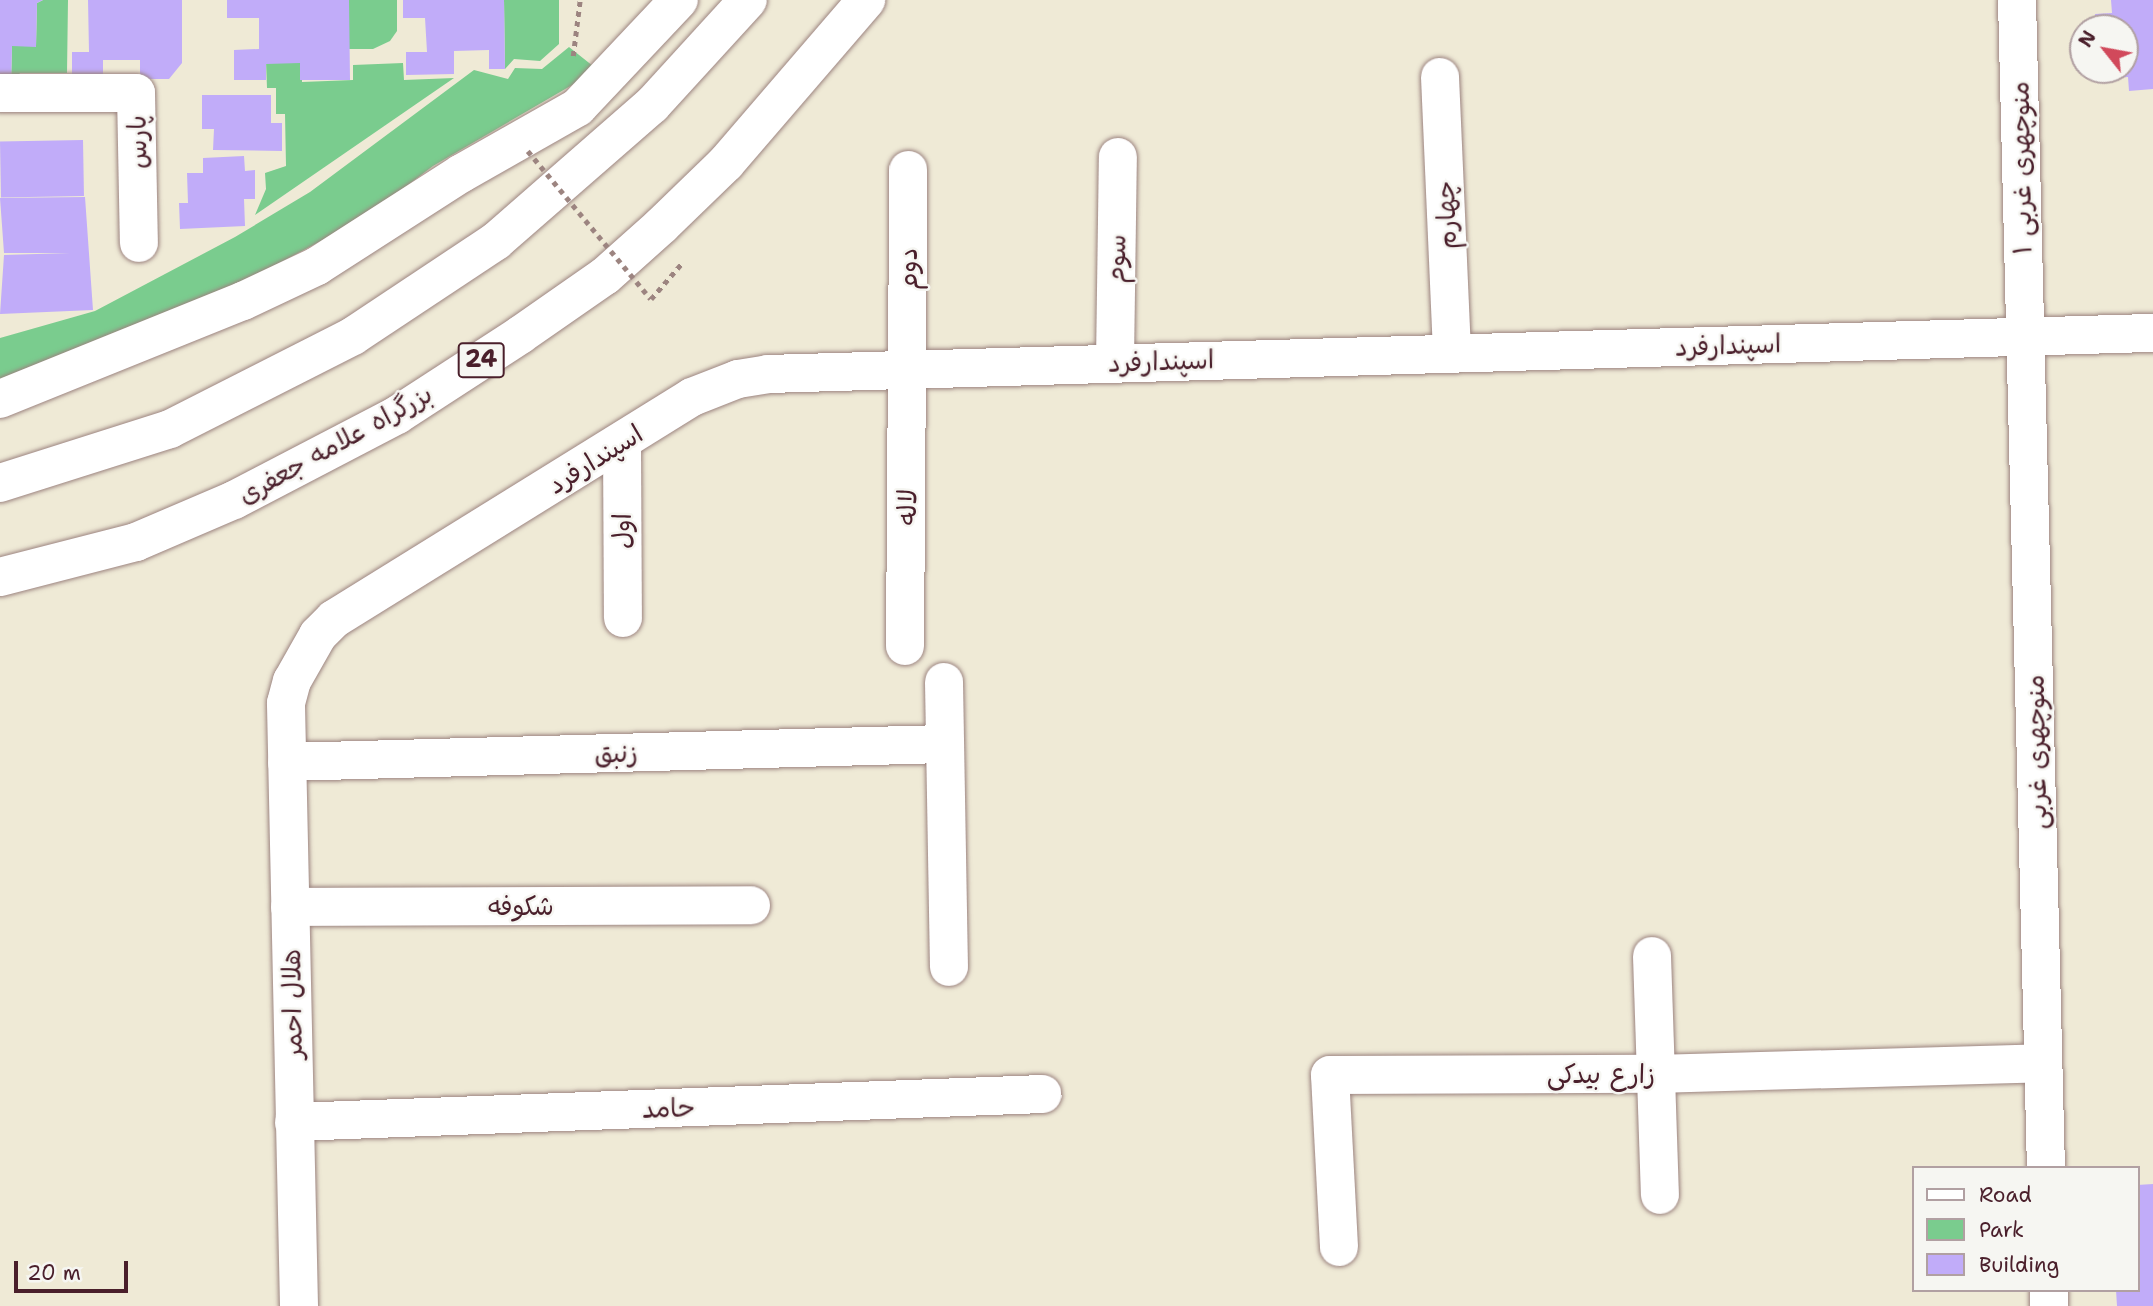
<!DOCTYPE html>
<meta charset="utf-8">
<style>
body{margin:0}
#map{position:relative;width:2153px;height:1306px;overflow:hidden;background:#efead6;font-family:"Shantell Sans","Playpen Sans Arabic",sans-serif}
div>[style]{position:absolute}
.green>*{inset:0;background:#7acc8e}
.building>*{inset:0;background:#c1acf9;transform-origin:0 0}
.path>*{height:4.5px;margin-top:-2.25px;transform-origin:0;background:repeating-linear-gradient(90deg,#9c8480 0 5px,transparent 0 10px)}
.roads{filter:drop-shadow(0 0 2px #9c8480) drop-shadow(0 0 2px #9c8480)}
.street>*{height:38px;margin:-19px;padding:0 19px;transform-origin:19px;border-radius:19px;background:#fff}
.secondary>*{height:38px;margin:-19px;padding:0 19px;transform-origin:19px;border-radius:19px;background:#fff}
.highway>*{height:38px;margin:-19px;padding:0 19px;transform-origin:19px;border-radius:19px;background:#fff}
.path-bridge>*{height:4.5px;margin-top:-2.25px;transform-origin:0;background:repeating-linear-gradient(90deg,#9c8480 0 5px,transparent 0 10px)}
span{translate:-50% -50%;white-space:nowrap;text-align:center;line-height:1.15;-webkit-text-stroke:5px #f6f6f2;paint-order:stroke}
.shield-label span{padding:2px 5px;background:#f6f6f2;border:2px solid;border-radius:5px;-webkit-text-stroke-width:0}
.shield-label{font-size:24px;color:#4a1f2b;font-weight:700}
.street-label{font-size:26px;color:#4a1f2b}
.legend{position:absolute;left:1912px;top:1166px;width:228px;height:126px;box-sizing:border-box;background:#f6f6f2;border:2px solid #b1a0a2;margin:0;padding:9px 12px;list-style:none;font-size:21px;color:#4a1f2b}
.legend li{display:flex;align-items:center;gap:14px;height:35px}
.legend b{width:35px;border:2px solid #b1a0a2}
.north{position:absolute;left:2069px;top:14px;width:70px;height:70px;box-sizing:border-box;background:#f6f6f2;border:2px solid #b1a0a2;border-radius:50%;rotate:301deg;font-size:19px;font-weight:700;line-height:28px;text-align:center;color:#4a1f2b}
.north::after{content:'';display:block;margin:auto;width:24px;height:32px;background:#d1495b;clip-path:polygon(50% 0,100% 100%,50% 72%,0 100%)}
.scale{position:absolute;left:14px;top:1261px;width:114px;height:32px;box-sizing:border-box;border:4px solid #4a1f2b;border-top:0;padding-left:9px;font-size:21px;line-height:24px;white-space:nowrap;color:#4a1f2b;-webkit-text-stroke:5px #f6f6f2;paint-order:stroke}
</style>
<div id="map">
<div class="green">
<i style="clip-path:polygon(43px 0,68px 0,67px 73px,20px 73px,11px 86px,12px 46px,36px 46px,37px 3px)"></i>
<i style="clip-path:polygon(349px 0,397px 0,397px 31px,390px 41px,373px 49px,348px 49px)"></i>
<i style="clip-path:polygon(504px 0,559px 0,559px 44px,540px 61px,514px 59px,505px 69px)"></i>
<i style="clip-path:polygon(569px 47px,598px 70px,433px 166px,364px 218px,236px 286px,0 385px,0 338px,95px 311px,235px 237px,310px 192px,474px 70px,508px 79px,515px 68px,542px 69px)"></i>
<i style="clip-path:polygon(302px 60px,302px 82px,353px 80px,353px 65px,403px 63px,404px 80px,454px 78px,255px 215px,266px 189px,265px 173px,286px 166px,285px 114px,276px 114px,276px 88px,267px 88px,266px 61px)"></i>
</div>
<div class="building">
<i style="clip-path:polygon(0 0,43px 0,37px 3px,36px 47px,12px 46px,11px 86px,0 86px)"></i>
<i style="clip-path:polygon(88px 0,182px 0,182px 63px,169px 79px,140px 79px,140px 60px,103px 60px,103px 78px,72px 78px,72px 52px,89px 52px)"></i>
<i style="clip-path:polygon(227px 0,349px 0,350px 80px,300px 80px,300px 63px,266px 64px,266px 80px,234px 80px,234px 50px,259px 49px,259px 18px,227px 18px)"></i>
<i style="clip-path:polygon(403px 0,504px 0,505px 69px,489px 69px,489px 50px,454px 51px,454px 74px,406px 75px,406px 52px,427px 52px,425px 18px,403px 18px)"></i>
<i style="clip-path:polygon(2111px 0,2153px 0,2153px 89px,2129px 91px,2128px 77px,2112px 78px,2112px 70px,2125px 70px,2125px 28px,2097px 28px,2095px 14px,2112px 13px)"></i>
<i style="clip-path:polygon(202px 95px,271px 95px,271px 123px,282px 123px,282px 151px,213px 150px,214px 129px,202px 129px)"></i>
<i style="left:83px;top:140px;width:56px;height:83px;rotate:89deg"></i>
<i style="clip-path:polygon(244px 156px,245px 171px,255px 170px,255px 199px,244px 199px,245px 226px,180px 229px,179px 203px,188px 203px,187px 173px,203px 173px,203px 158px)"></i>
<i style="clip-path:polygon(85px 197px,93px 310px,0 314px,4px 255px,70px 253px,4px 253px,0 198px)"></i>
<i style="clip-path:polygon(2153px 1184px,2153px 1306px,2117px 1306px,2116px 1290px,2137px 1290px,2137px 1185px)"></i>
</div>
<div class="path">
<i style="left:573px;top:56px;width:56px;rotate:-82.9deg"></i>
<i style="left:651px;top:299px;width:48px;rotate:-49.3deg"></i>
</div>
<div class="roads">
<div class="street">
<i style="left:1440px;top:77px;width:275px;rotate:87.5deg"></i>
<i style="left:0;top:93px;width:136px"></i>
<i style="left:136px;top:93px;width:150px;rotate:88.9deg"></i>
<i style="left:1115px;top:362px;width:205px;rotate:-89.2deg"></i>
<i style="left:622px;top:443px;width:175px;rotate:89.7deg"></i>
<i style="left:905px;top:646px;width:476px;rotate:-89.6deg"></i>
<i style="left:944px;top:682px;width:285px;rotate:89deg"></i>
<i style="left:287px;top:762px;width:658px;rotate:-1.57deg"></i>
<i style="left:290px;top:907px;width:461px;rotate:-0.2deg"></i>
<i style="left:1652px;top:956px;width:239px;rotate:88.1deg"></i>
<i style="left:294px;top:1122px;width:749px;rotate:-2.14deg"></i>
<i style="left:1339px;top:1247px;width:172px;rotate:-93deg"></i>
<i style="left:1330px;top:1075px;width:325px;rotate:-0.2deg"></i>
<i style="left:1655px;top:1074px;width:388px;rotate:-1.6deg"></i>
</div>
<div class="secondary">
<i style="left:2017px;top:0;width:1168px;rotate:88.58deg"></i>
<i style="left:2049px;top:1290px;width:16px;rotate:90deg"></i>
<i style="left:299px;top:1306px;width:603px;rotate:-91.24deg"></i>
<i style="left:286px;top:703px;width:23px;rotate:-75deg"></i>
<i style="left:292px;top:681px;width:53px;rotate:-60.5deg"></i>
<i style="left:318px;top:635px;width:23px;rotate:-45deg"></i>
<i style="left:334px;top:619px;width:421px;rotate:-31.8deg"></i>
<i style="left:692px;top:397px;width:49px;rotate:-21.4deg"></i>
<i style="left:738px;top:379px;width:30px;rotate:-9deg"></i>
<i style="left:768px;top:374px;width:1386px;rotate:-1.7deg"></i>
</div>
<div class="highway">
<i style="left:0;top:399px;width:262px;rotate:-22deg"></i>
<i style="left:243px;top:301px;width:82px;rotate:-25.3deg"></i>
<i style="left:317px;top:266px;width:172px;rotate:-32.7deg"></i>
<i style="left:462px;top:173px;width:133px;rotate:-29.6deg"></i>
<i style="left:578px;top:107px;width:147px;rotate:-46.7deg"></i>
<i style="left:0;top:483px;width:178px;rotate:-17.6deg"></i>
<i style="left:170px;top:429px;width:205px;rotate:-26.9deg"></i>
<i style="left:353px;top:336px;width:172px;rotate:-33.6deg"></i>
<i style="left:496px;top:241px;width:207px;rotate:-41.1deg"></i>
<i style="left:652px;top:105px;width:142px;rotate:-47.6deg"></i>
<i style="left:0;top:577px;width:140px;rotate:-14.4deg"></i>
<i style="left:136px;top:542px;width:107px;rotate:-23.2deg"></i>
<i style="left:234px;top:500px;width:184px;rotate:-27.5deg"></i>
<i style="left:397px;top:415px;width:147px;rotate:-33deg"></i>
<i style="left:520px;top:335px;width:103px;rotate:-34.8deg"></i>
<i style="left:605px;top:276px;width:76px;rotate:-41.8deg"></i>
<i style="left:662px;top:225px;width:89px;rotate:-44.1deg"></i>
<i style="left:726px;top:163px;width:215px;rotate:-49.3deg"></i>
</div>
</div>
<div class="path-bridge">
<i style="left:528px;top:151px;width:192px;rotate:50.3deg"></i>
</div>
<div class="shield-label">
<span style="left:481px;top:360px">24</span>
</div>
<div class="street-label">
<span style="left:137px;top:142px;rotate:-91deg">پارس</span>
<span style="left:2021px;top:168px;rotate:-91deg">منوچهری غربی ۱</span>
<span style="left:1446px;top:215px;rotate:-92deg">چهارم</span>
<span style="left:1116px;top:259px;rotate:-89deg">سوم</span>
<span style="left:908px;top:269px;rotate:-90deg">دوم</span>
<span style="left:1728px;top:345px;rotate:-2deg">اسپندارفرد</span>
<span style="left:1161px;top:361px;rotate:-2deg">اسپندارفرد</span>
<span style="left:335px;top:444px;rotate:-29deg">بزرگراه علامه جعفری</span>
<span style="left:595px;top:459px;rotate:-32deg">اسپندارفرد</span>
<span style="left:907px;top:507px;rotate:-89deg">لاله</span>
<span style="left:622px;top:531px;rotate:-90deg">اول</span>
<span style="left:2036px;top:752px;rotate:-91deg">منوچهری غربی</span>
<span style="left:616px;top:753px;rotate:-2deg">زنبق</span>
<span style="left:521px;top:906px">شکوفه</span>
<span style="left:292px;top:1004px;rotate:-91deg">هلال احمر</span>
<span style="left:1601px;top:1074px">زارع بیدکی</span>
<span style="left:668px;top:1108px;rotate:-2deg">حامد</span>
</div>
<ul class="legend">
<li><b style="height:9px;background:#fff"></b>Road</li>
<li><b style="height:19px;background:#7acc8e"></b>Park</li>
<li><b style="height:19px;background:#c1acf9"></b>Building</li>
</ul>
<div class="north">N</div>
<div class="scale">20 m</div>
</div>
